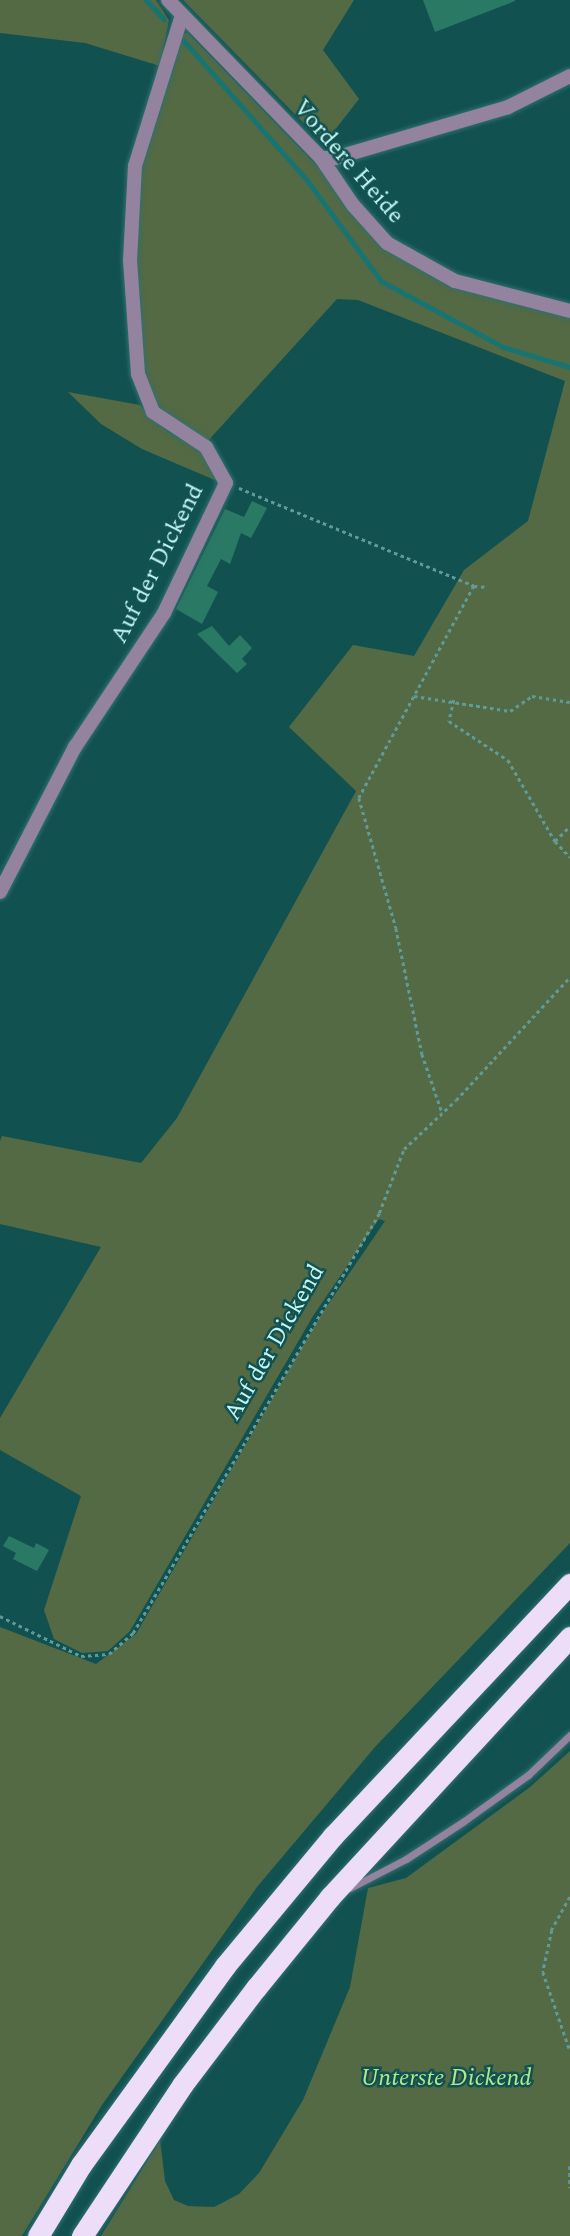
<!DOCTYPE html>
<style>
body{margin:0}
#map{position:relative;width:570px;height:2236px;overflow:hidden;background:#115251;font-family:Spectral,serif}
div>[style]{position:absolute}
.green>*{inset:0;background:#546a44}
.stream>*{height:5px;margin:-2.5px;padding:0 2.5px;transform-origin:2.5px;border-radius:2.5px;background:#187472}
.building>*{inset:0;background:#2a7965}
.path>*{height:2.5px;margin-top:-1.25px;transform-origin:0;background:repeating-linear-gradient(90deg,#609a99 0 3.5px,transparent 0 7px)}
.roads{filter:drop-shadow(0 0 2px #31706e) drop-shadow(0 0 2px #31706e)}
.lane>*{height:7px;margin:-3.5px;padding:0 3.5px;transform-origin:3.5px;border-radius:3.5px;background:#94839e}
.street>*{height:14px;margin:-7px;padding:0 7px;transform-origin:7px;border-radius:7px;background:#94839e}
.highway>*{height:21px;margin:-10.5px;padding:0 10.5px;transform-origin:10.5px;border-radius:10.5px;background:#eeddf8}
span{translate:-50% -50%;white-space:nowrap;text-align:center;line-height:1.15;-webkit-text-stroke:5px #115251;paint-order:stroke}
.street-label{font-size:24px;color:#c3f6f4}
.park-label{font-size:24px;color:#b3e88d;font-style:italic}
</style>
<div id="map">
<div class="green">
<i style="clip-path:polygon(0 0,156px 0,169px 20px,160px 66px,85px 43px,0 33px)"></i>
<i style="clip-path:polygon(183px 0,354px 0,323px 50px,359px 99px,324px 144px)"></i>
<i style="clip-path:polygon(188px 33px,322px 171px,381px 246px,454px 286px,570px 315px,570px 1543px,375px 1747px,257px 1887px,102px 2105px,22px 2236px,0 2236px,0 1627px,96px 1664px,136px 1634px,319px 1318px,385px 1221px,379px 1219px,313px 1316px,130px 1631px,108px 1651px,82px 1653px,54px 1639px,44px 1610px,81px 1496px,0 1450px,0 1418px,101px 1247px,0 1224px,0 1141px,2px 1136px,141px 1163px,177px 1118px,356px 791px,289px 727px,353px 645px,414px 656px,464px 570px,528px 521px,565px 381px,358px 300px,337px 299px,207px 442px,166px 419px,143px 384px,134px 239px,139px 162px,183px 34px)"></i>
<i style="clip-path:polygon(68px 392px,140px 405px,167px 431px,202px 451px,217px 481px,142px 449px,101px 424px)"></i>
<i style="clip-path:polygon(570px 1751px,570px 2236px,101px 2236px,160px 2140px,165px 2181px,174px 2200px,188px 2206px,214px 2207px,239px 2194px,259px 2173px,303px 2100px,350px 1987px,368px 1888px,406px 1878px,530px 1787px)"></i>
</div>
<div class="stream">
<i style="left:146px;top:0;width:26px;rotate:47deg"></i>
<i style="left:183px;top:40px;width:186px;rotate:48.5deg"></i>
<i style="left:306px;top:179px;width:127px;rotate:53.7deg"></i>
<i style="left:381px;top:281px;width:139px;rotate:28.4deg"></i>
<i style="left:503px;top:347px;width:70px;rotate:16.6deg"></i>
</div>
<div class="building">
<i style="clip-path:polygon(423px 0,515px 0,515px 1px,435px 32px)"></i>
<i style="clip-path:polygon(252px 501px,267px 508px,251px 538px,241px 533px,230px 564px,221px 559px,207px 586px,218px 592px,202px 624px,176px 609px,225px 509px,244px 517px)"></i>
<i style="clip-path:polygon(212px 626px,229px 646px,240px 635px,252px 648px,242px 659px,247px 664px,237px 673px,197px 634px)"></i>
<i style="clip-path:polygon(9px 1536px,34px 1548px,36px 1543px,49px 1550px,37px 1571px,13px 1559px,16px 1553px,3px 1546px)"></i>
</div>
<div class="path">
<i style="left:239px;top:488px;width:255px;rotate:22.6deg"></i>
<i style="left:474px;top:586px;width:241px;rotate:118.5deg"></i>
<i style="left:359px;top:798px;width:135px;rotate:74.1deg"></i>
<i style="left:396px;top:928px;width:129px;rotate:78.3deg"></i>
<i style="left:422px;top:1054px;width:61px;rotate:71deg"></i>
<i style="left:474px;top:586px;width:13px;rotate:4deg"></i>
<i style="left:414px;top:696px;width:97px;rotate:8.9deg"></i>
<i style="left:510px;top:711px;width:27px;rotate:-34deg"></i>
<i style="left:532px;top:696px;width:38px;rotate:9deg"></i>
<i style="left:454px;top:700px;width:22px;rotate:103deg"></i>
<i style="left:449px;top:721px;width:71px;rotate:33.5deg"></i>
<i style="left:508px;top:760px;width:94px;rotate:59.9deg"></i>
<i style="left:555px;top:841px;width:22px;rotate:47deg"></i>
<i style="left:555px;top:841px;width:21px;rotate:-45deg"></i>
<i style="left:0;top:1616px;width:90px;rotate:26.3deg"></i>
<i style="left:81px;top:1656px;width:28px;rotate:-4deg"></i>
<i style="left:109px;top:1654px;width:32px;rotate:-41deg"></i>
<i style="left:133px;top:1633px;width:487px;rotate:-59.6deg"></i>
<i style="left:379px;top:1213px;width:69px;rotate:-68.7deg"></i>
<i style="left:404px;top:1149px;width:71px;rotate:-43.3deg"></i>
<i style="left:456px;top:1100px;width:168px;rotate:-47.2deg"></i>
<i style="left:570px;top:1897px;width:38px;rotate:119deg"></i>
<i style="left:552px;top:1930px;width:43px;rotate:102.1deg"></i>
<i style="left:543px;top:1972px;width:83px;rotate:71.1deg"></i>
<i style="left:570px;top:2166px;width:22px;rotate:90deg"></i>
</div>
<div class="roads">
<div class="lane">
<i style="left:350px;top:1888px;width:63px;rotate:-27.4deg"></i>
<i style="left:406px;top:1859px;width:69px;rotate:-33.2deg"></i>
<i style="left:464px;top:1821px;width:79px;rotate:-35.7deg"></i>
<i style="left:528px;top:1775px;width:58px;rotate:-43.6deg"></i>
</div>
<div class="street">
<i style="left:168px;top:0;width:220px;rotate:45.9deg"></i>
<i style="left:321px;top:158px;width:57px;rotate:55.8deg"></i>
<i style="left:353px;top:205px;width:51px;rotate:48.2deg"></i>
<i style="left:387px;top:243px;width:78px;rotate:29.2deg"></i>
<i style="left:455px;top:281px;width:119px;rotate:14.6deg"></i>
<i style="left:321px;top:158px;width:14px"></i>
<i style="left:335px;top:158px;width:180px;rotate:-16.4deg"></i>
<i style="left:508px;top:107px;width:69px;rotate:-26.6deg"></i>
<i style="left:0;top:892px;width:163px;rotate:-62.7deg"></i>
<i style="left:75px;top:747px;width:161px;rotate:-56.4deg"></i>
<i style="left:164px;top:613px;width:144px;rotate:-64.5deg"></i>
<i style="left:226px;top:483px;width:41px;rotate:-119.1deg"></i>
<i style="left:206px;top:447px;width:64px;rotate:-146.6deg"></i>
<i style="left:153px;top:412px;width:41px;rotate:-111.5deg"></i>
<i style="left:138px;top:374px;width:113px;rotate:-94deg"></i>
<i style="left:130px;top:261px;width:95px;rotate:-87deg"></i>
<i style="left:135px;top:166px;width:158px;rotate:-72.7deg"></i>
</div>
<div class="highway">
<i style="left:38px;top:2236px;width:83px;rotate:-58.8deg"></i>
<i style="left:81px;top:2165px;width:246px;rotate:-54.1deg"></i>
<i style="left:225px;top:1966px;width:169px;rotate:-50.3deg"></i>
<i style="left:333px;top:1836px;width:346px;rotate:-46.8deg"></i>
<i style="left:82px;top:2236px;width:182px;rotate:-56.4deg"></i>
<i style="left:183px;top:2084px;width:121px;rotate:-52.8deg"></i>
<i style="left:256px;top:1988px;width:117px;rotate:-50.9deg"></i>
<i style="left:330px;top:1897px;width:354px;rotate:-47.3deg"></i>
</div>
</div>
<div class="street-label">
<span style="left:348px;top:162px;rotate:49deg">Vordere Heide</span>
<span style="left:158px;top:564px;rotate:-63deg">Auf der Dickend</span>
<span style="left:275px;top:1343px;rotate:-60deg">Auf der Dickend</span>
</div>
<div class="park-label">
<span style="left:446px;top:2079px">Unterste Dickend</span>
</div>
</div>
